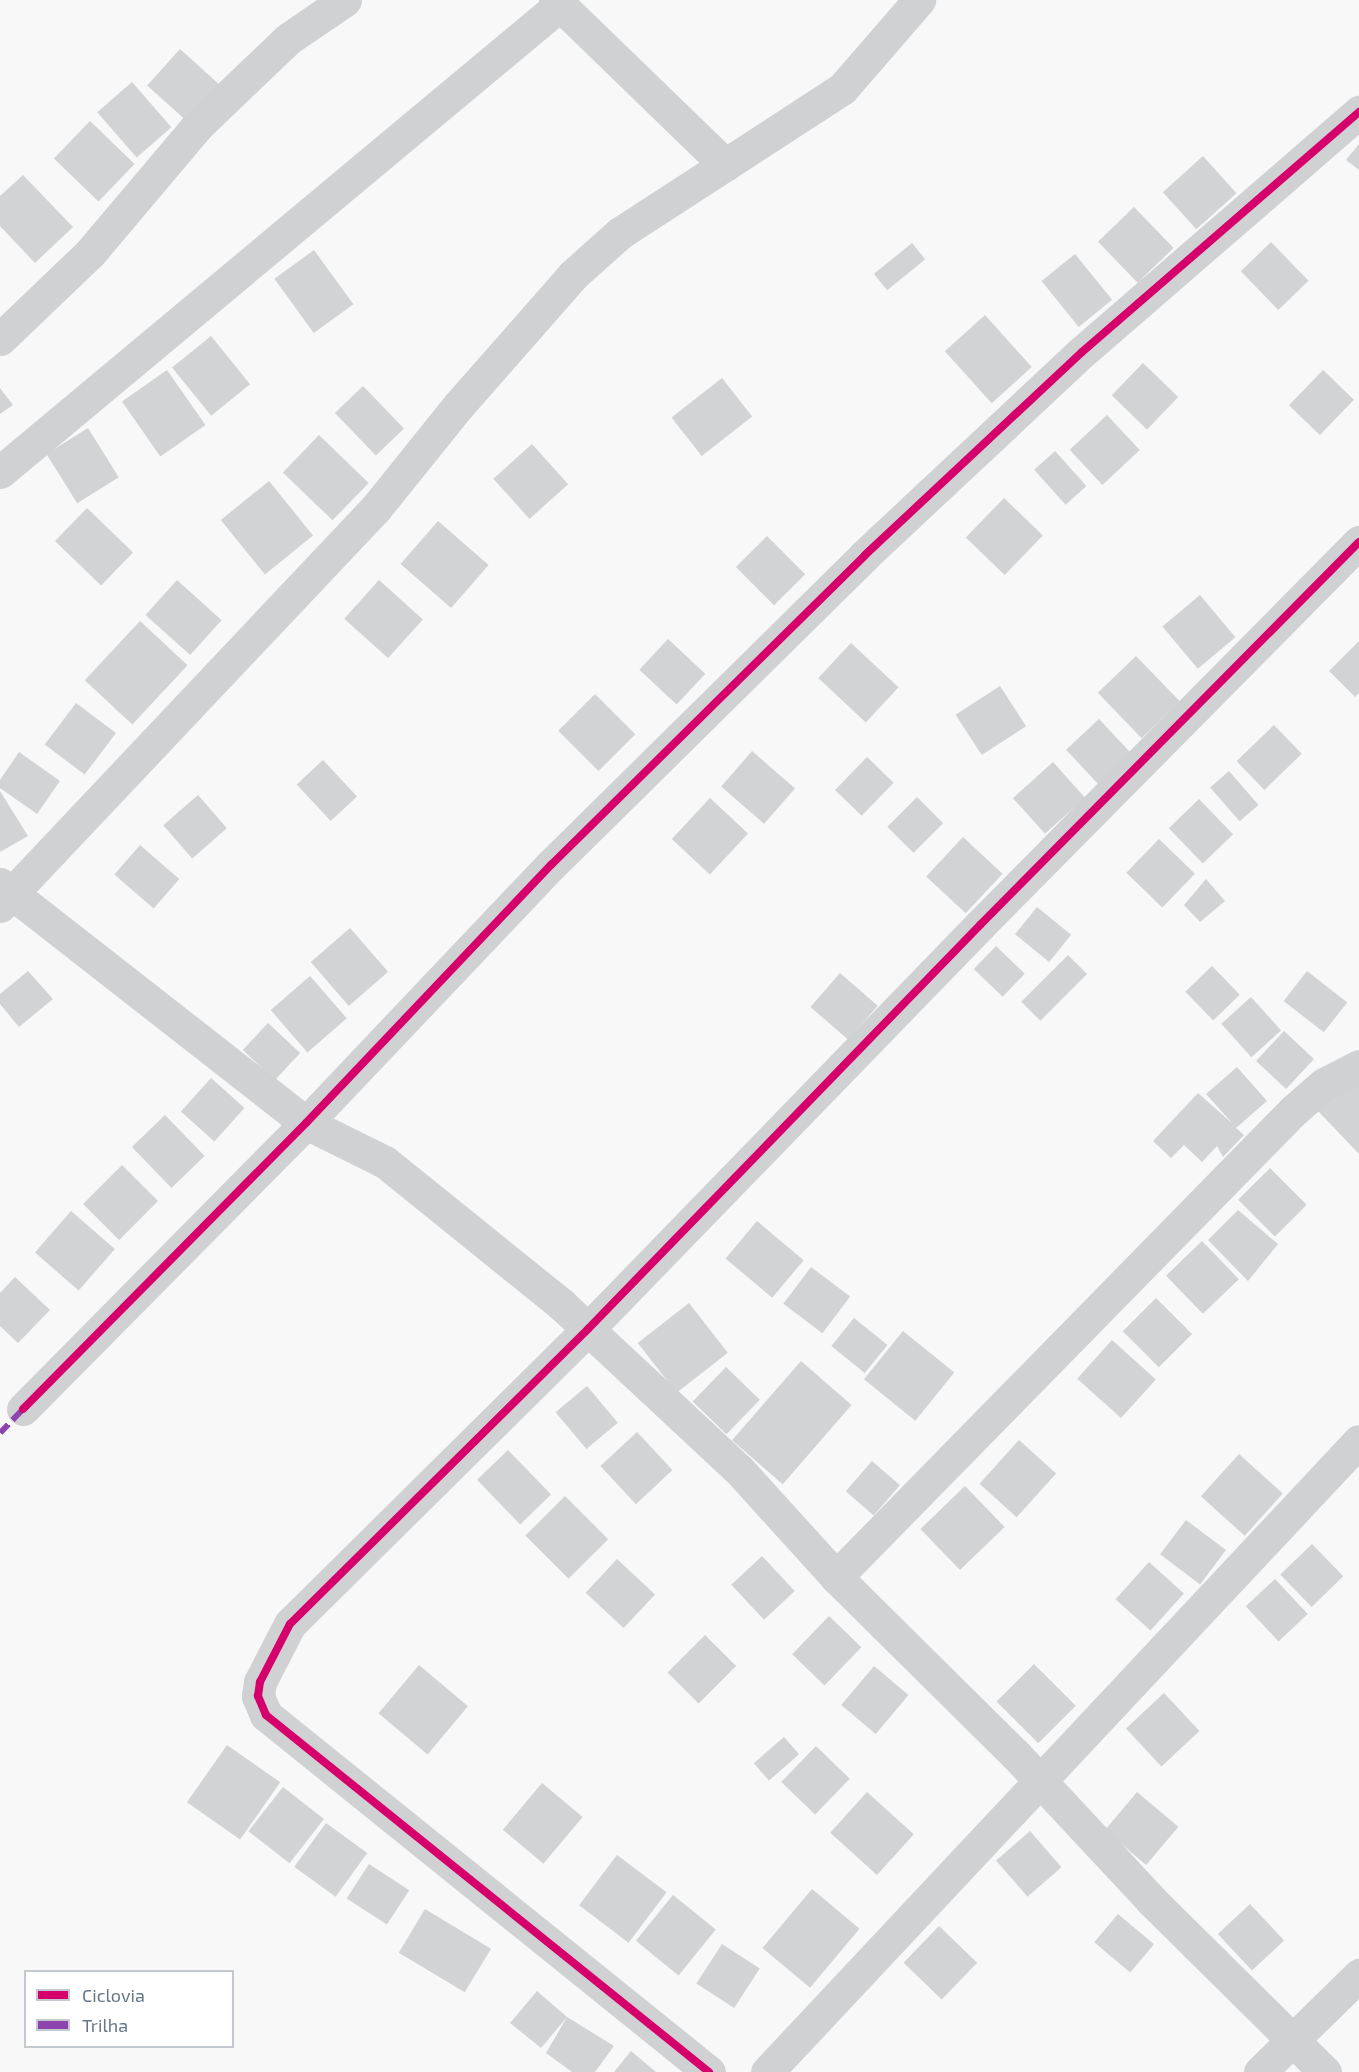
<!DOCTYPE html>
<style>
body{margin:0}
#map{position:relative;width:1359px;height:2072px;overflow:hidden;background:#f8f8f8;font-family:"Exo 2",sans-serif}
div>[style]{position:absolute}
.building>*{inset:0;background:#d2d3d4;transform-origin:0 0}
.minor>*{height:33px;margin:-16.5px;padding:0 16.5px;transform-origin:16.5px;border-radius:16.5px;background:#d0d1d3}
.quiet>*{height:6px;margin-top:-3px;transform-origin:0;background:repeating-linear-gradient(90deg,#8e44ad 0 12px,transparent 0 18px)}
.cycleway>*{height:8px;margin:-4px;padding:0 4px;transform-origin:4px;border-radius:4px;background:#d6006c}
span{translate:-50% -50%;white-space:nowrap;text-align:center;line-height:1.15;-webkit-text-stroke:6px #fff;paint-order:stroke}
.legend{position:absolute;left:24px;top:1970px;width:210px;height:78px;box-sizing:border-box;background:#fff;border:2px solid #c3c9cf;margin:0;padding:8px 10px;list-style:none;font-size:18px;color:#687788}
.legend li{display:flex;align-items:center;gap:12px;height:30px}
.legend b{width:30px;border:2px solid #c3c9cf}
</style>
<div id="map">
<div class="building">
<i style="left:180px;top:49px;width:54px;height:49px;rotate:42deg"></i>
<i style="left:132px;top:82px;width:60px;height:46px;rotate:49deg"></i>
<i style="left:90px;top:121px;width:62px;height:52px;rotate:44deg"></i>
<i style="clip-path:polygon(1359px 144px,1359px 170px,1346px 160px)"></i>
<i style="left:1203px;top:156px;width:50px;height:54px;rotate:48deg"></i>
<i style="clip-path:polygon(23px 175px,73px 227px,35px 263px,0 226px,0 196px)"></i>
<i style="left:1134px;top:207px;width:57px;height:50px;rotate:46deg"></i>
<i style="left:1271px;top:242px;width:54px;height:42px;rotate:46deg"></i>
<i style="left:912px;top:243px;width:21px;height:49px;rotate:51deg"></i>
<i style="left:314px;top:250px;width:67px;height:49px;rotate:54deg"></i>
<i style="left:1075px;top:254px;width:59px;height:43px;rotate:51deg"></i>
<i style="left:985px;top:315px;width:70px;height:54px;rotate:48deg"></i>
<i style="left:211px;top:336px;width:62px;height:50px;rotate:51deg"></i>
<i style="left:1143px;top:363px;width:49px;height:45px;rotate:44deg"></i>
<i style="left:167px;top:370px;width:67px;height:55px;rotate:55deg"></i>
<i style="left:1323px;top:370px;width:43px;height:49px;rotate:44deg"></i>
<i style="left:722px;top:378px;width:49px;height:64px;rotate:52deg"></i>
<i style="left:363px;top:386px;width:59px;height:39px;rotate:46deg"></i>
<i style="clip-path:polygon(0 388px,13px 405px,0 414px)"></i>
<i style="left:1107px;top:415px;width:48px;height:51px;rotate:47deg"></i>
<i style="left:88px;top:428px;width:58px;height:49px;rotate:58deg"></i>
<i style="left:319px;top:435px;width:69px;height:52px;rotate:44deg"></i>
<i style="left:532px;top:444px;width:54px;height:52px;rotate:48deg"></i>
<i style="left:1055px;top:451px;width:47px;height:28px;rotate:48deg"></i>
<i style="left:269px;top:481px;width:70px;height:62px;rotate:51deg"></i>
<i style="left:1004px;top:498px;width:54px;height:55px;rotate:44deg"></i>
<i style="left:87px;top:508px;width:64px;height:46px;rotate:44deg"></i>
<i style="left:438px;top:521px;width:67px;height:57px;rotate:41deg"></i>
<i style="left:767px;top:536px;width:54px;height:44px;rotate:45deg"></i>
<i style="left:177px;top:580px;width:60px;height:47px;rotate:42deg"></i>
<i style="left:379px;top:580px;width:59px;height:52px;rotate:42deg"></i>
<i style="left:1200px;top:595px;width:55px;height:49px;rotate:50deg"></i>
<i style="left:140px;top:621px;width:65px;height:81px;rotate:43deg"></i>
<i style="left:668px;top:639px;width:51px;height:42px;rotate:43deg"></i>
<i style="clip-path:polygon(1359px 641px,1359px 693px,1355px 697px,1329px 671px)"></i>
<i style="left:851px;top:643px;width:65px;height:48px;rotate:43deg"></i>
<i style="left:1136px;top:656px;width:63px;height:53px;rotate:46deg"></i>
<i style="left:1000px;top:686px;width:48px;height:53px;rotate:57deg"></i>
<i style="left:595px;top:694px;width:57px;height:52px;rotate:45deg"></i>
<i style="left:76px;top:703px;width:50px;height:52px;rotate:37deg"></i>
<i style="left:1099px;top:719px;width:49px;height:45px;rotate:47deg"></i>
<i style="left:1274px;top:725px;width:40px;height:52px;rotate:46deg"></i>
<i style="left:752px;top:751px;width:57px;height:47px;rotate:41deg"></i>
<i style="clip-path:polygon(19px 752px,60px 781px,37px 814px,0 788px,0 780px)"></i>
<i style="left:867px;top:757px;width:37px;height:46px;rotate:44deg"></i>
<i style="left:323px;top:760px;width:50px;height:36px;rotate:47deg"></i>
<i style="left:1053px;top:762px;width:48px;height:54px;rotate:48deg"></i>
<i style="left:1229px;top:771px;width:45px;height:25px;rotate:49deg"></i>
<i style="clip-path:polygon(0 791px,28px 836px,0 852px)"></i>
<i style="left:198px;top:795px;width:44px;height:46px;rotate:49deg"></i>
<i style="left:917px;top:797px;width:37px;height:42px;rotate:45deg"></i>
<i style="left:710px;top:798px;width:52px;height:56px;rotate:43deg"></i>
<i style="left:1199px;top:799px;width:49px;height:42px;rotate:46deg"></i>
<i style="left:963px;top:837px;width:54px;height:54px;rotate:43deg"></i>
<i style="left:1159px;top:839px;width:50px;height:47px;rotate:44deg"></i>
<i style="left:140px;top:845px;width:52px;height:39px;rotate:41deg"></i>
<i style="clip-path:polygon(1206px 879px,1225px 901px,1200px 922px,1184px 905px)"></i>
<i style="left:1037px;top:907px;width:44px;height:35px;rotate:39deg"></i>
<i style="left:350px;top:928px;width:58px;height:52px;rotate:49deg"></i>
<i style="left:996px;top:946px;width:40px;height:32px;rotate:44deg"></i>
<i style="left:1068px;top:955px;width:27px;height:66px;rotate:45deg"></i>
<i style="left:1212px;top:966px;width:40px;height:37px;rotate:46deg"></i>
<i style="clip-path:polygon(28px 971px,53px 999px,19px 1027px,0 1004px,0 994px)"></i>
<i style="left:1307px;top:971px;width:51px;height:38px;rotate:38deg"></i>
<i style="left:840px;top:973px;width:50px;height:45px;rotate:41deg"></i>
<i style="left:310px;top:976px;width:56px;height:52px;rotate:49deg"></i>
<i style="left:1251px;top:997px;width:45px;height:40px;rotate:48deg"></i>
<i style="left:268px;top:1023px;width:44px;height:37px;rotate:43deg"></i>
<i style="left:1284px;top:1031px;width:41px;height:41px;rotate:43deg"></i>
<i style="clip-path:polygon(1237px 1067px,1267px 1101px,1236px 1128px,1244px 1135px,1223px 1157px,1217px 1146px,1202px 1162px,1184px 1145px,1171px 1158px,1153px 1141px,1198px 1093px,1233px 1124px,1206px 1094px)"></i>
<i style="clip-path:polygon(1359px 1074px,1359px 1154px,1317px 1110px)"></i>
<i style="left:211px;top:1078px;width:45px;height:45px;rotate:42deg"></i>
<i style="left:165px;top:1115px;width:57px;height:46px;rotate:46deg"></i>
<i style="left:122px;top:1165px;width:51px;height:55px;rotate:45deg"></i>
<i style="left:1270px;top:1168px;width:52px;height:45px;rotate:45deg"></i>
<i style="clip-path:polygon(1238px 1210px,1278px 1244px,1248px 1281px,1208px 1240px)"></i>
<i style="left:71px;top:1211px;width:58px;height:55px;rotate:41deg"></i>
<i style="left:757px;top:1221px;width:61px;height:49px;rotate:40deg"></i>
<i style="left:1202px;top:1241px;width:53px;height:50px;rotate:46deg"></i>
<i style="left:811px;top:1267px;width:49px;height:46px;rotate:37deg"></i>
<i style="clip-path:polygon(15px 1277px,50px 1310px,18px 1343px,0 1326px,0 1293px)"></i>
<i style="left:1156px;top:1298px;width:51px;height:47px;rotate:45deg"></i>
<i style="left:689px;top:1303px;width:63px;height:65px;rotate:52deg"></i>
<i style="left:854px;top:1318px;width:43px;height:36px;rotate:39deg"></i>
<i style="left:903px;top:1331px;width:66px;height:62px;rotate:39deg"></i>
<i style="left:1112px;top:1340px;width:59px;height:52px;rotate:42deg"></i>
<i style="left:801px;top:1361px;width:67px;height:105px;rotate:41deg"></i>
<i style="left:726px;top:1367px;width:47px;height:48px;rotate:44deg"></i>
<i style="left:587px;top:1386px;width:48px;height:41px;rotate:50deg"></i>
<i style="left:637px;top:1432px;width:52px;height:50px;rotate:47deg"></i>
<i style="left:1019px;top:1440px;width:50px;height:59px;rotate:42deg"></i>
<i style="left:508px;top:1450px;width:62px;height:43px;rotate:46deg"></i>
<i style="left:1239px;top:1454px;width:59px;height:57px;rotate:42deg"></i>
<i style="left:872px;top:1461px;width:37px;height:40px;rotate:41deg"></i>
<i style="left:965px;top:1486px;width:57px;height:62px;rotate:46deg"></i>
<i style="left:565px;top:1496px;width:61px;height:56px;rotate:45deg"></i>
<i style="left:1186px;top:1520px;width:50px;height:43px;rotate:37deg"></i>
<i style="left:1312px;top:1544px;width:45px;height:44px;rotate:46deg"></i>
<i style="left:762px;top:1556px;width:48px;height:42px;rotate:47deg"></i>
<i style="left:617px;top:1559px;width:52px;height:46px;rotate:43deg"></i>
<i style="left:1149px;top:1562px;width:47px;height:50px;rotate:42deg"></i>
<i style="left:1275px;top:1579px;width:48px;height:40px;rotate:47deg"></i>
<i style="left:829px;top:1616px;width:45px;height:53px;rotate:44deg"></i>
<i style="left:705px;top:1635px;width:44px;height:53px;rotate:45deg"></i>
<i style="left:1034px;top:1664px;width:59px;height:53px;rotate:45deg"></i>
<i style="left:419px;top:1665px;width:64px;height:63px;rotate:40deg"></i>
<i style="left:874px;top:1666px;width:45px;height:51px;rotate:40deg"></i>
<i style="left:1164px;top:1693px;width:52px;height:52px;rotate:47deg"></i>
<i style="left:784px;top:1737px;width:23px;height:40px;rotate:49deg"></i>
<i style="left:227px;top:1745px;width:65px;height:70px;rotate:35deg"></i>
<i style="left:816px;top:1746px;width:47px;height:50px;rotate:44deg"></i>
<i style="left:542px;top:1783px;width:53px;height:61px;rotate:40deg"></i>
<i style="left:283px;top:1787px;width:52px;height:56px;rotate:38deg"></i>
<i style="left:867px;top:1792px;width:63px;height:55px;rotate:42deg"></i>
<i style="left:1137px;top:1792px;width:54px;height:50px;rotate:40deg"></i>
<i style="left:326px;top:1823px;width:51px;height:54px;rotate:36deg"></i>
<i style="left:1030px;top:1831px;width:48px;height:45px;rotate:49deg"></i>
<i style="left:617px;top:1855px;width:62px;height:63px;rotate:37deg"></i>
<i style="left:369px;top:1864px;width:48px;height:41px;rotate:33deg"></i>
<i style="left:812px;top:1889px;width:62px;height:77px;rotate:40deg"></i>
<i style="left:673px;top:1895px;width:55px;height:59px;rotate:39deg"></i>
<i style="left:1250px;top:1904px;width:50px;height:44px;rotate:47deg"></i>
<i style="left:425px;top:1909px;width:77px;height:51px;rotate:31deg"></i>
<i style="left:1118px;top:1914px;width:47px;height:37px;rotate:40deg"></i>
<i style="left:939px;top:1926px;width:53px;height:51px;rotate:44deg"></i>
<i style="left:722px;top:1944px;width:45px;height:47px;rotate:33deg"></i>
<i style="clip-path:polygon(537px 1991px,567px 2017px,614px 2046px,595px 2072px,572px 2072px,546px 2053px,567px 2017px,541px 2048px,510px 2023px)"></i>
<i style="clip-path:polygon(631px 2051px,656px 2072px,614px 2072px)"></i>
</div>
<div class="minor">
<i style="left:555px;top:0;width:237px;rotate:44.1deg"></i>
<i style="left:0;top:339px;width:124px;rotate:-43.7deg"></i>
<i style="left:90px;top:253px;width:167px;rotate:-49.8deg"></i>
<i style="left:198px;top:125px;width:124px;rotate:-43.7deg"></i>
<i style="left:288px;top:39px;width:69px;rotate:-34.4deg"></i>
<i style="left:0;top:472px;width:729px;rotate:-39.83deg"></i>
<i style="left:0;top:884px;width:388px;rotate:38deg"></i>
<i style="left:306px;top:1123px;width:88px;rotate:26.3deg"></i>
<i style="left:385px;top:1162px;width:228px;rotate:38.9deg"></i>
<i style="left:562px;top:1305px;width:243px;rotate:43deg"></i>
<i style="left:740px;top:1471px;width:143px;rotate:47.8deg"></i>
<i style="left:836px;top:1577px;width:253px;rotate:44.7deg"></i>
<i style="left:1016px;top:1755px;width:198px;rotate:47deg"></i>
<i style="left:1151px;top:1900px;width:245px;rotate:44.7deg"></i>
<i style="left:0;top:906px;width:548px;rotate:-46.63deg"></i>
<i style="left:376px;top:508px;width:131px;rotate:-51.2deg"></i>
<i style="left:458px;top:406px;width:174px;rotate:-48.7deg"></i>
<i style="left:573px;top:275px;width:63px;rotate:-41.8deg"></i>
<i style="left:620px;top:233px;width:265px;rotate:-33deg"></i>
<i style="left:842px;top:89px;width:118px;rotate:-49.1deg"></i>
<i style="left:23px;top:1409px;width:402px;rotate:-45.3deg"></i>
<i style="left:306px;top:1123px;width:356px;rotate:-46.5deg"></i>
<i style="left:551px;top:865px;width:441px;rotate:-44.6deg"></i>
<i style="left:865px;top:555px;width:297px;rotate:-43.1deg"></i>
<i style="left:1082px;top:352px;width:367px;rotate:-40.9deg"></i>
<i style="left:836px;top:1577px;width:653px;rotate:-45.56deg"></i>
<i style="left:1293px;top:1111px;width:41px;rotate:-41.1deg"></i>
<i style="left:1324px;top:1084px;width:39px;rotate:-27deg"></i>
<i style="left:709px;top:2072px;width:569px;rotate:-141.14deg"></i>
<i style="left:266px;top:1715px;width:21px;rotate:-113deg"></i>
<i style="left:258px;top:1696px;width:14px;rotate:-82deg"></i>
<i style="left:260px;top:1682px;width:65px;rotate:-62.7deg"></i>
<i style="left:290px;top:1624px;width:419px;rotate:-44.7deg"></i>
<i style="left:588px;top:1329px;width:563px;rotate:-45.86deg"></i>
<i style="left:980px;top:925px;width:539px;rotate:-45.3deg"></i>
<i style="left:767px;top:2072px;width:865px;rotate:-46.83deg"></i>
<i style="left:1260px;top:2072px;width:139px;rotate:-44.4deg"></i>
</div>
<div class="quiet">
<i style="left:0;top:1433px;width:33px;rotate:-46deg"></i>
</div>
<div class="cycleway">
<i style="left:23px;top:1409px;width:402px;rotate:-45.3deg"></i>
<i style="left:306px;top:1123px;width:356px;rotate:-46.5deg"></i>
<i style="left:551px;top:865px;width:441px;rotate:-44.6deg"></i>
<i style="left:865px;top:555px;width:297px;rotate:-43.1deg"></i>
<i style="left:1082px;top:352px;width:367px;rotate:-40.9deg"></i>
<i style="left:709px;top:2072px;width:569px;rotate:-141.14deg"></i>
<i style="left:266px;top:1715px;width:21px;rotate:-113deg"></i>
<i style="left:258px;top:1696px;width:14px;rotate:-82deg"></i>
<i style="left:260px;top:1682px;width:65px;rotate:-62.7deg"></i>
<i style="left:290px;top:1624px;width:419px;rotate:-44.7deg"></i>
<i style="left:588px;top:1329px;width:563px;rotate:-45.86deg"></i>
<i style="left:980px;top:925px;width:539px;rotate:-45.3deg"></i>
</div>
<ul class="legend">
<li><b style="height:8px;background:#d6006c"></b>Ciclovia</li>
<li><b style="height:8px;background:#8e44ad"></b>Trilha</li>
</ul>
</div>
